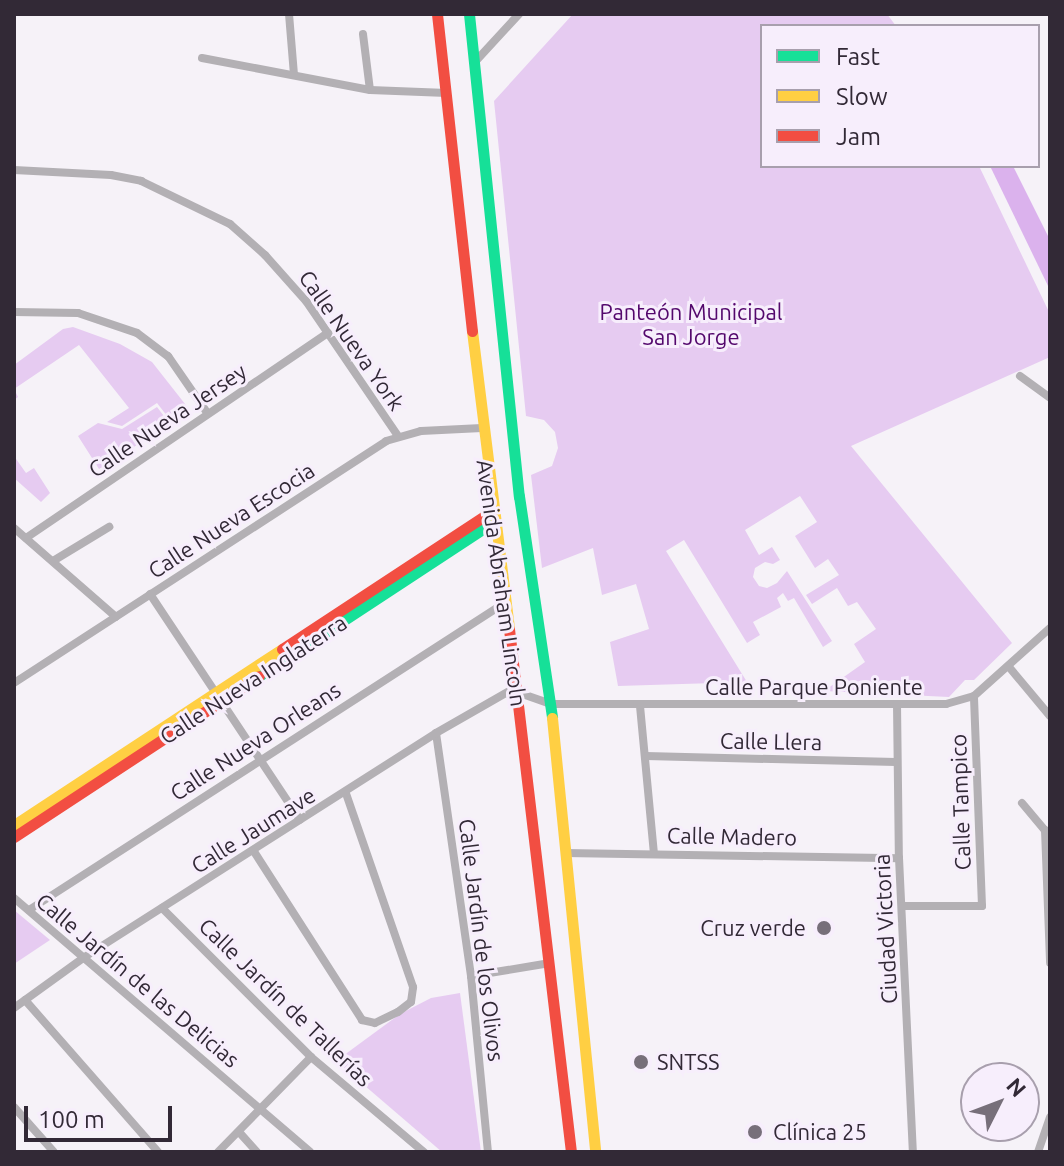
<!DOCTYPE html>
<meta charset="utf-8">
<style>
body{margin:0}
#map{position:relative;width:1064px;height:1166px;overflow:hidden;background:#f6f2f8;font-family:Ubuntu,sans-serif}
div>[style]{position:absolute}
.green>*{inset:0;background:#e6cbf1}
.water>*{inset:0;background:#dbb2ed}
.street>*{height:8px;margin:-4px;padding:0 4px;transform-origin:4px;border-radius:4px;background:#b3b0b4}
.fast>*{height:11px;margin:-5.5px;padding:0 5.5px;transform-origin:5.5px;border-radius:5.5px;background:#16e098}
.slow>*{height:11px;margin:-5.5px;padding:0 5.5px;transform-origin:5.5px;border-radius:5.5px;background:#ffcf43}
.jam>*{height:11px;margin:-5.5px;padding:0 5.5px;transform-origin:5.5px;border-radius:5.5px;background:#f24e42}
.dots>*{width:22px;height:22px;translate:-50% -50%;box-sizing:border-box;border:4px solid #f7eefc;border-radius:50%}
span{translate:-50% -50%;white-space:nowrap;text-align:center;line-height:1.15;-webkit-text-stroke:6px #f7eefc;paint-order:stroke}
.park-label{font-size:22px;color:#53076c}
.street-label{font-size:22px;color:#322936}
.poi-label{font-size:22px;color:#322936}
.right{translate:-100% -50%;text-align:right}
.left{translate:0 -50%;text-align:left}
.frame{position:absolute;inset:0;border:16px solid #322936;pointer-events:none}
.legend{position:absolute;left:760px;top:24px;width:280px;height:144px;box-sizing:border-box;background:#f7eefc;border:2px solid #a89fad;margin:0;padding:10px 14px;list-style:none;font-size:24px;color:#322936}
.legend li{display:flex;align-items:center;gap:16px;height:40px}
.legend b{width:40px;border:2px solid #a89fad}
.north{position:absolute;left:960px;top:1062px;width:80px;height:80px;box-sizing:border-box;background:#f7eefc;border:2px solid #a89fad;border-radius:50%;rotate:48deg;font-size:22px;font-weight:700;line-height:32px;text-align:center;color:#322936}
.north::after{content:'';display:block;margin:auto;width:28px;height:36px;background:#776f7a;clip-path:polygon(50% 0,100% 100%,50% 72%,0 100%)}
.scale{position:absolute;left:24px;top:1106px;width:148px;height:36px;box-sizing:border-box;border:4px solid #322936;border-top:0;padding-left:10px;font-size:24px;line-height:28px;white-space:nowrap;color:#322936;-webkit-text-stroke:6px #f7eefc;paint-order:stroke}
</style>
<div id="map">
<div class="green">
<i style="clip-path:polygon(573px 14px,887px 14px,896px 26px,762px 26px,762px 166px,979px 166px,1050px 314px,1050px 357px,851px 446px,1012px 643px,974px 680px,965px 680px,949px 697px,824px 691px,865px 662px,854px 644px,876px 629px,857px 602px,848px 606px,837px 588px,812px 604px,806px 595px,839px 575px,828px 559px,815px 568px,795px 536px,817px 522px,800px 496px,745px 530px,759px 555px,772px 547px,780px 560px,773px 564px,765px 562px,755px 568px,753px 577px,759px 586px,767px 588px,777px 583px,787px 571px,832px 641px,823px 647px,794px 598px,788px 601px,783px 593px,777px 598px,781px 607px,753px 622px,760px 635px,747px 643px,684px 540px,666px 551px,747px 682px,618px 686px,610px 642px,649px 629px,636px 584px,602px 595px,593px 548px,542px 568px,531px 475px,552px 466px,558px 448px,555px 432px,544px 420px,526px 416px,494px 101px)"></i>
<i style="clip-path:polygon(73px 327px,120px 344px,152px 362px,189px 409px,171px 421px,157px 403px,122px 426px,107px 422px,129px 408px,79px 345px,14px 389px,18px 397px,14px 400px,14px 365px,63px 329px)"></i>
<i style="clip-path:polygon(157px 407px,170px 424px,99px 469px,78px 436px,98px 423px,122px 429px)"></i>
<i style="clip-path:polygon(14px 456px,26px 473px,34px 468px,50px 493px,41px 502px,14px 478px)"></i>
<i style="clip-path:polygon(14px 910px,50px 940px,14px 964px)"></i>
<i style="clip-path:polygon(460px 993px,481px 1152px,442px 1152px,336px 1061px,400px 1014px,431px 998px)"></i>
</div>
<div class="water">
<i style="clip-path:polygon(990px 166px,1013px 166px,1050px 240px,1050px 290px)"></i>
</div>
<div class="street">
<i style="left:289px;top:14px;width:61px;rotate:85.3deg"></i>
<i style="left:363px;top:34px;width:56px;rotate:82.9deg"></i>
<i style="left:202px;top:58px;width:171px;rotate:10.8deg"></i>
<i style="left:370px;top:90px;width:77px;rotate:2.2deg"></i>
<i style="left:474px;top:63px;width:67px;rotate:-47.4deg"></i>
<i style="left:14px;top:170px;width:97px;rotate:3deg"></i>
<i style="left:111px;top:175px;width:31px;rotate:11deg"></i>
<i style="left:141px;top:181px;width:99px;rotate:25.8deg"></i>
<i style="left:230px;top:224px;width:47px;rotate:41.5deg"></i>
<i style="left:265px;top:255px;width:62px;rotate:48.3deg"></i>
<i style="left:306px;top:301px;width:163px;rotate:55.7deg"></i>
<i style="left:14px;top:312px;width:64px;rotate:0.9deg"></i>
<i style="left:78px;top:313px;width:62px;rotate:18.7deg"></i>
<i style="left:137px;top:333px;width:39px;rotate:37deg"></i>
<i style="left:168px;top:356px;width:70px;rotate:55.4deg"></i>
<i style="left:1020px;top:376px;width:37px;rotate:36deg"></i>
<i style="left:14px;top:528px;width:135px;rotate:41.1deg"></i>
<i style="left:26px;top:538px;width:365px;rotate:-34.2deg"></i>
<i style="left:53px;top:561px;width:66px;rotate:-31.3deg"></i>
<i style="left:150px;top:594px;width:271px;rotate:56.4deg"></i>
<i style="left:1009px;top:667px;width:64px;rotate:50.1deg"></i>
<i style="left:14px;top:683px;width:444px;rotate:-33deg"></i>
<i style="left:386px;top:441px;width:36px;rotate:-16deg"></i>
<i style="left:421px;top:431px;width:61px;rotate:-2.8deg"></i>
<i style="left:897px;top:704px;width:154px;rotate:89.3deg"></i>
<i style="left:899px;top:858px;width:294px;rotate:87.3deg"></i>
<i style="left:640px;top:706px;width:148px;rotate:84.6deg"></i>
<i style="left:436px;top:733px;width:246px;rotate:81.8deg"></i>
<i style="left:471px;top:976px;width:177px;rotate:84.5deg"></i>
<i style="left:646px;top:756px;width:250px;rotate:1.4deg"></i>
<i style="left:1022px;top:803px;width:39px;rotate:50deg"></i>
<i style="left:1045px;top:830px;width:133px;rotate:87.8deg"></i>
<i style="left:253px;top:850px;width:202px;rotate:57.3deg"></i>
<i style="left:362px;top:1020px;width:13px;rotate:13deg"></i>
<i style="left:375px;top:1023px;width:25px;rotate:-26deg"></i>
<i style="left:398px;top:1012px;width:16px;rotate:-38deg"></i>
<i style="left:411px;top:1002px;width:15px;rotate:-82deg"></i>
<i style="left:413px;top:987px;width:205px;rotate:-109.1deg"></i>
<i style="left:565px;top:853px;width:334px;rotate:0.9deg"></i>
<i style="left:14px;top:898px;width:390px;rotate:40.6deg"></i>
<i style="left:903px;top:906px;width:79px"></i>
<i style="left:982px;top:906px;width:210px;rotate:-92.2deg"></i>
<i style="left:162px;top:908px;width:211px;rotate:45deg"></i>
<i style="left:311px;top:1057px;width:148px;rotate:40.1deg"></i>
<i style="left:29px;top:910px;width:564px;rotate:-32.85deg"></i>
<i style="left:471px;top:976px;width:80px;rotate:-9.3deg"></i>
<i style="left:25px;top:1000px;width:202px;rotate:48.8deg"></i>
<i style="left:14px;top:1008px;width:85px;rotate:-35.9deg"></i>
<i style="left:83px;top:958px;width:419px;rotate:-32.5deg"></i>
<i style="left:436px;top:733px;width:86px;rotate:-29.8deg"></i>
<i style="left:511px;top:690px;width:42px;rotate:19.3deg"></i>
<i style="left:551px;top:704px;width:395px"></i>
<i style="left:946px;top:704px;width:29px;rotate:-16deg"></i>
<i style="left:974px;top:696px;width:102px;rotate:-41.8deg"></i>
<i style="left:14px;top:1107px;width:60px;rotate:48.4deg"></i>
<i style="left:239px;top:1132px;width:27px;rotate:48deg"></i>
<i style="left:218px;top:1152px;width:133px;rotate:-45.6deg"></i>
<i style="left:1038px;top:1152px;width:37px;rotate:-71deg"></i>
</div>
<div class="fast">
<i style="left:469px;top:14px;width:485px;rotate:84.1deg"></i>
<i style="left:519px;top:496px;width:224px;rotate:81.5deg"></i>
<i style="left:259px;top:676px;width:280px;rotate:-33.3deg"></i>
</div>
<div class="slow">
<i style="left:472px;top:331px;width:300px;rotate:82.9deg"></i>
<i style="left:552px;top:718px;width:436px;rotate:84.3deg"></i>
<i style="left:14px;top:825px;width:321px;rotate:-33.3deg"></i>
</div>
<div class="jam">
<i style="left:437px;top:14px;width:319px;rotate:83.7deg"></i>
<i style="left:509px;top:629px;width:527px;rotate:83.24deg"></i>
<i style="left:282px;top:649px;width:251px;rotate:-33.3deg"></i>
<i style="left:14px;top:837px;width:293px;rotate:-33.3deg"></i>
</div>
<div class="dots">
<i style="left:824px;top:928px;background:#776f7a"></i>
<i style="left:641px;top:1062px;background:#776f7a"></i>
<i style="left:755px;top:1132px;background:#776f7a"></i>
</div>
<div class="park-label">
<span style="left:691px;top:324px">Panteón Municipal<br>San Jorge</span>
</div>
<div class="street-label">
<span style="left:352px;top:340px;rotate:55deg">Calle Nueva York</span>
<span style="left:167px;top:420px;rotate:-34deg">Calle Nueva Jersey</span>
<span style="left:231px;top:520px;rotate:-33deg">Calle Nueva Escocia</span>
<span style="left:502px;top:583px;rotate:82deg">Avenida Abraham Lincoln</span>
<span style="left:253px;top:679px;rotate:-33deg">Calle Nueva Inglaterra</span>
<span style="left:814px;top:687px">Calle Parque Poniente</span>
<span style="left:255px;top:741px;rotate:-33deg">Calle Nueva Orleans</span>
<span style="left:771px;top:741px;rotate:1deg">Calle Llera</span>
<span style="left:960px;top:802px;rotate:-92deg">Calle Tampico</span>
<span style="left:253px;top:830px;rotate:-32deg">Calle Jaumave</span>
<span style="left:732px;top:836px;rotate:1deg">Calle Madero</span>
<span style="left:885px;top:929px;rotate:-93deg">Ciudad Victoria</span>
<span style="left:482px;top:940px;rotate:83deg">Calle Jardín de los Olivos</span>
<span style="left:138px;top:980px;rotate:40deg">Calle Jardín de las Delicias</span>
<span style="left:286px;top:1002px;rotate:44deg">Calle Jardín de Tallerías</span>
</div>
<div class="poi-label">
<span class="right" style="left:806px;top:928px">Cruz verde</span>
<span class="left" style="left:657px;top:1062px">SNTSS</span>
<span class="left" style="left:773px;top:1132px">Clínica 25</span>
</div>
<div class="frame"></div>
<ul class="legend">
<li><b style="height:10px;background:#16e098"></b>Fast</li>
<li><b style="height:10px;background:#ffcf43"></b>Slow</li>
<li><b style="height:10px;background:#f24e42"></b>Jam</li>
</ul>
<div class="north">N</div>
<div class="scale">100 m</div>
</div>
